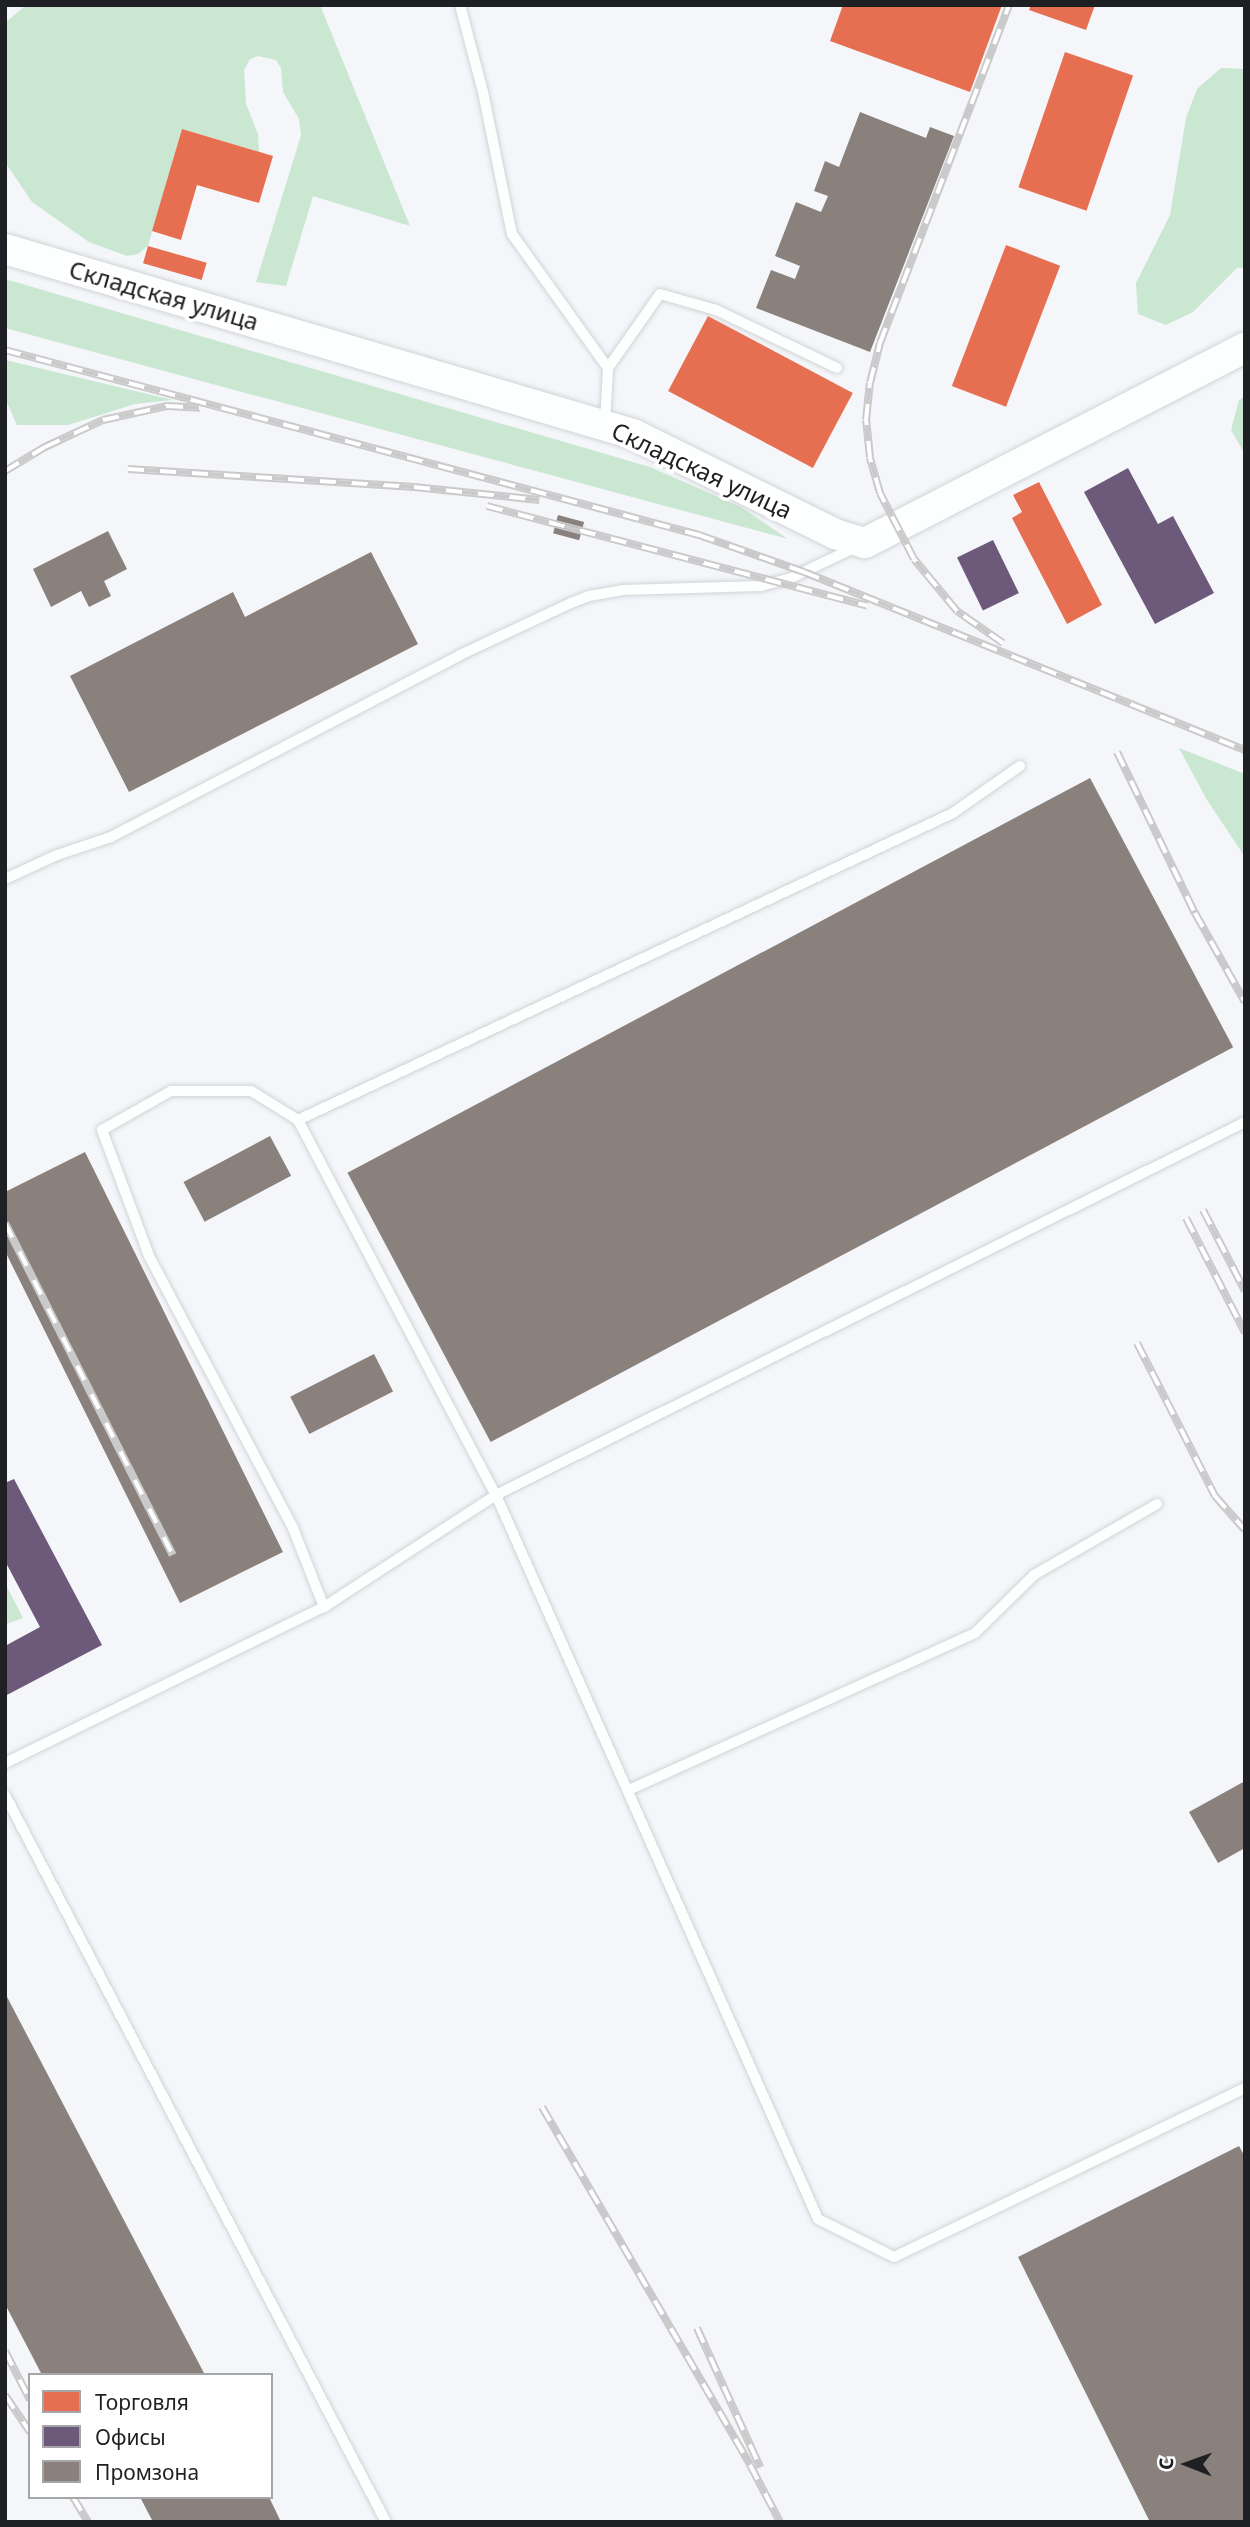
<!DOCTYPE html>
<meta charset="utf-8">
<style>
body{margin:0}
#map{position:relative;width:1250px;height:2527px;overflow:hidden;background:#f4f6fa;font-family:"Noto Sans",sans-serif}
div>[style]{position:absolute}
.green>*{inset:0;background:#c9e7d1}
.shops>*{inset:0;background:#e76f51;transform-origin:0 0}
.offices>*{inset:0;background:#6d597a;transform-origin:0 0}
.industry>*{inset:0;background:#8a817c;transform-origin:0 0}
.roads{filter:drop-shadow(0 0 2px #d2d3d6) drop-shadow(0 0 2px #d2d3d6)}
.lane>*{height:10px;margin:-5px;padding:0 5px;transform-origin:5px;border-radius:5px;background:#fdfefe}
.secondary>*{height:30px;margin:-15px;padding:0 15px;transform-origin:15px;border-radius:15px;background:#fdfefe}
.rail>*{height:8px;margin-top:-4px;transform-origin:0;background:repeating-linear-gradient(90deg,#fff 0 16px,#cacacb 0 32px);box-sizing:border-box;border-block:2px solid #cacacb}
span{translate:-50% -50%;white-space:nowrap;text-align:center;line-height:1.15;-webkit-text-stroke:7px #fff;paint-order:stroke}
.street-label{font-size:24px;color:#1f2023}
.frame{position:absolute;inset:0;border:7px solid #1f2023;pointer-events:none}
.legend{position:absolute;left:28px;top:2373px;width:245px;height:126px;box-sizing:border-box;background:#fff;border:2px solid #a5a6a7;margin:0;padding:9px 12px;list-style:none;font-size:21px;color:#1f2023}
.legend li{display:flex;align-items:center;gap:14px;height:35px}
.legend b{width:35px;border:2px solid #a5a6a7}
.north{position:absolute;left:1152px;top:2429px;width:70px;height:70px;-webkit-text-stroke:5px #fff;paint-order:stroke;rotate:271deg;font-size:19px;font-weight:700;line-height:28px;text-align:center;color:#1f2023}
.north::after{content:'';display:block;margin:auto;width:24px;height:32px;background:#1f2023;clip-path:polygon(50% 0,100% 100%,50% 72%,0 100%)}
</style>
<div id="map">
<div class="green">
<i style="clip-path:polygon(26px 5px,320px 5px,410px 226px,313px 196px,286px 286px,256px 282px,301px 135px,299px 119px,283px 92px,281px 68px,276px 60px,258px 56px,250px 59px,244px 70px,246px 104px,258px 134px,259px 152px,182px 129px,148px 246px,138px 254px,127px 256px,89px 242px,32px 202px,5px 162px,5px 23px)"></i>
<i style="clip-path:polygon(1221px 68px,1245px 69px,1245px 268px,1237px 268px,1193px 312px,1166px 325px,1138px 314px,1136px 283px,1170px 215px,1186px 118px,1197px 89px)"></i>
<i style="clip-path:polygon(5px 279px,650px 467px,741px 507px,788px 539px,5px 328px)"></i>
<i style="clip-path:polygon(5px 360px,173px 400px,135px 404px,68px 425px,17px 425px,5px 398px)"></i>
<i style="clip-path:polygon(1245px 396px,1245px 454px,1231px 430px,1239px 400px)"></i>
<i style="clip-path:polygon(1179px 748px,1245px 774px,1245px 857px,1207px 800px)"></i>
<i style="clip-path:polygon(5px 1583px,23px 1618px,6px 1624px,5px 1623px)"></i>
</div>
<div class="shops">
<i style="clip-path:polygon(843px 5px,1002px 5px,970px 92px,830px 41px)"></i>
<i style="clip-path:polygon(1031px 5px,1095px 5px,1086px 30px,1029px 10px)"></i>
<i style="left:1065px;top:52px;width:72px;height:143px;rotate:19deg"></i>
<i style="clip-path:polygon(182px 129px,273px 156px,259px 203px,197px 185px,181px 240px,152px 231px)"></i>
<i style="left:1006px;top:245px;width:58px;height:151px;rotate:21deg"></i>
<i style="left:148px;top:246px;width:61px;height:18px;rotate:16deg"></i>
<i style="left:708px;top:316px;width:164px;height:85px;rotate:28deg"></i>
<i style="clip-path:polygon(1039px 482px,1102px 605px,1067px 624px,1012px 518px,1022px 512px,1013px 495px)"></i>
</div>
<div class="offices">
<i style="clip-path:polygon(1128px 468px,1158px 524px,1173px 516px,1214px 593px,1155px 624px,1084px 492px)"></i>
<i style="left:993px;top:540px;width:59px;height:40px;rotate:64deg"></i>
<i style="clip-path:polygon(14px 1479px,102px 1645px,5px 1696px,5px 1646px,40px 1627px,5px 1561px,5px 1483px)"></i>
</div>
<div class="industry">
<i style="clip-path:polygon(860px 112px,926px 138px,930px 127px,954px 136px,870px 352px,756px 308px,771px 270px,795px 279px,800px 266px,775px 256px,796px 202px,821px 212px,828px 196px,814px 191px,825px 161px,839px 167px)"></i>
<i style="left:558px;top:515px;width:27px;height:19px;rotate:15deg"></i>
<i style="clip-path:polygon(108px 531px,127px 569px,104px 581px,111px 596px,89px 607px,81px 591px,51px 607px,33px 569px)"></i>
<i style="clip-path:polygon(371px 552px,418px 644px,129px 792px,70px 676px,233px 592px,245px 617px)"></i>
<i style="left:1090px;top:778px;width:305px;height:841px;rotate:62deg"></i>
<i style="left:270px;top:1136px;width:45px;height:98px;rotate:62deg"></i>
<i style="clip-path:polygon(85px 1152px,283px 1552px,180px 1603px,5px 1251px,5px 1192px)"></i>
<i style="left:374px;top:1354px;width:42px;height:94px;rotate:63deg"></i>
<i style="clip-path:polygon(1245px 1781px,1245px 1848px,1218px 1863px,1189px 1812px)"></i>
<i style="clip-path:polygon(5px 1993px,205px 2375px,42px 2375px,5px 2304px)"></i>
<i style="clip-path:polygon(1239px 2146px,1245px 2157px,1245px 2522px,1150px 2522px,1018px 2257px)"></i>
<i style="clip-path:polygon(140px 2497px,269px 2497px,281px 2522px,153px 2522px)"></i>
</div>
<div class="roads">
<div class="lane">
<i style="left:460px;top:5px;width:90px;rotate:75.2deg"></i>
<i style="left:483px;top:92px;width:145px;rotate:78.5deg"></i>
<i style="left:512px;top:234px;width:165px;rotate:54.4deg"></i>
<i style="left:608px;top:368px;width:56px;rotate:93.1deg"></i>
<i style="left:608px;top:368px;width:90px;rotate:-54.9deg"></i>
<i style="left:660px;top:294px;width:58px;rotate:15.9deg"></i>
<i style="left:716px;top:310px;width:134px;rotate:25.6deg"></i>
<i style="left:1020px;top:766px;width:82px;rotate:145deg"></i>
<i style="left:953px;top:813px;width:723px;rotate:154.89deg"></i>
<i style="left:298px;top:1120px;width:424px;rotate:62.2deg"></i>
<i style="left:496px;top:1495px;width:792px;rotate:66.02deg"></i>
<i style="left:818px;top:2219px;width:85px;rotate:26.6deg"></i>
<i style="left:894px;top:2257px;width:390px;rotate:-25.7deg"></i>
<i style="left:5px;top:879px;width:57px;rotate:-24.8deg"></i>
<i style="left:57px;top:855px;width:57px;rotate:-18.4deg"></i>
<i style="left:111px;top:837px;width:394px;rotate:-27.5deg"></i>
<i style="left:460px;top:655px;width:123px;rotate:-25.1deg"></i>
<i style="left:571px;top:603px;width:19px;rotate:-21deg"></i>
<i style="left:589px;top:596px;width:34px;rotate:-10deg"></i>
<i style="left:622px;top:590px;width:139px;rotate:-1.6deg"></i>
<i style="left:761px;top:586px;width:31px;rotate:-15deg"></i>
<i style="left:791px;top:578px;width:72px;rotate:-25.5deg"></i>
<i style="left:298px;top:1120px;width:55px;rotate:-148.3deg"></i>
<i style="left:251px;top:1091px;width:80px;rotate:180deg"></i>
<i style="left:171px;top:1091px;width:79px;rotate:150.5deg"></i>
<i style="left:102px;top:1130px;width:134px;rotate:69.5deg"></i>
<i style="left:149px;top:1256px;width:308px;rotate:62.1deg"></i>
<i style="left:293px;top:1528px;width:85px;rotate:68.6deg"></i>
<i style="left:5px;top:1763px;width:355px;rotate:-26.1deg"></i>
<i style="left:324px;top:1607px;width:205px;rotate:-33.1deg"></i>
<i style="left:496px;top:1495px;width:837px;rotate:-26.47deg"></i>
<i style="left:629px;top:1790px;width:380px;rotate:-24.4deg"></i>
<i style="left:975px;top:1633px;width:83px;rotate:-44.5deg"></i>
<i style="left:1034px;top:1575px;width:142px;rotate:-30deg"></i>
<i style="left:5px;top:1795px;width:821px;rotate:62.34deg"></i>
</div>
<div class="secondary">
<i style="left:5px;top:249px;width:655px;rotate:16.41deg"></i>
<i style="left:633px;top:434px;width:225px;rotate:26.3deg"></i>
<i style="left:835px;top:534px;width:31px;rotate:17deg"></i>
<i style="left:865px;top:543px;width:427px;rotate:-27.2deg"></i>
</div>
</div>
<div class="rail">
<i style="left:5px;top:350px;width:718px;rotate:14.93deg"></i>
<i style="left:699px;top:535px;width:111px;rotate:19.4deg"></i>
<i style="left:804px;top:572px;width:476px;rotate:22deg"></i>
<i style="left:128px;top:469px;width:287px;rotate:3.6deg"></i>
<i style="left:414px;top:487px;width:126px;rotate:5.9deg"></i>
<i style="left:5px;top:471px;width:47px;rotate:-31deg"></i>
<i style="left:45px;top:447px;width:64px;rotate:-25deg"></i>
<i style="left:103px;top:420px;width:66px;rotate:-12.3deg"></i>
<i style="left:167px;top:406px;width:33px;rotate:3deg"></i>
<i style="left:487px;top:506px;width:393px;rotate:14.7deg"></i>
<i style="left:1003px;top:643px;width:56px;rotate:-145.2deg"></i>
<i style="left:957px;top:611px;width:67px;rotate:-129.6deg"></i>
<i style="left:914px;top:559px;width:74px;rotate:-117.3deg"></i>
<i style="left:880px;top:493px;width:37px;rotate:-106deg"></i>
<i style="left:870px;top:457px;width:37px;rotate:-96deg"></i>
<i style="left:866px;top:420px;width:37px;rotate:-84deg"></i>
<i style="left:870px;top:383px;width:41px;rotate:-76deg"></i>
<i style="left:880px;top:343px;width:362px;rotate:-69.1deg"></i>
<i style="left:1117px;top:752px;width:179px;rotate:64.2deg"></i>
<i style="left:1195px;top:913px;width:102px;rotate:60.7deg"></i>
<i style="left:1203px;top:1210px;width:91px;rotate:62.6deg"></i>
<i style="left:1186px;top:1218px;width:129px;rotate:62.8deg"></i>
<i style="left:5px;top:1223px;width:372px;rotate:63.2deg"></i>
<i style="left:1137px;top:1343px;width:172px;rotate:63deg"></i>
<i style="left:1215px;top:1496px;width:45px;rotate:48.6deg"></i>
<i style="left:542px;top:2107px;width:414px;rotate:59.8deg"></i>
<i style="left:750px;top:2465px;width:64px;rotate:62.2deg"></i>
<i style="left:697px;top:2328px;width:153px;rotate:65.6deg"></i>
<i style="left:5px;top:2351px;width:55px;rotate:63deg"></i>
<i style="left:5px;top:2395px;width:45px;rotate:56deg"></i>
<i style="left:73px;top:2497px;width:29px;rotate:59deg"></i>
</div>
<div class="street-label">
<span style="left:164px;top:295px;rotate:16deg">Складская улица</span>
<span style="left:702px;top:470px;rotate:25deg">Складская улица</span>
</div>
<div class="frame"></div>
<ul class="legend">
<li><b style="height:19px;background:#e76f51"></b>Торговля</li>
<li><b style="height:19px;background:#6d597a"></b>Офисы</li>
<li><b style="height:19px;background:#8a817c"></b>Промзона</li>
</ul>
<div class="north">С</div>
</div>
